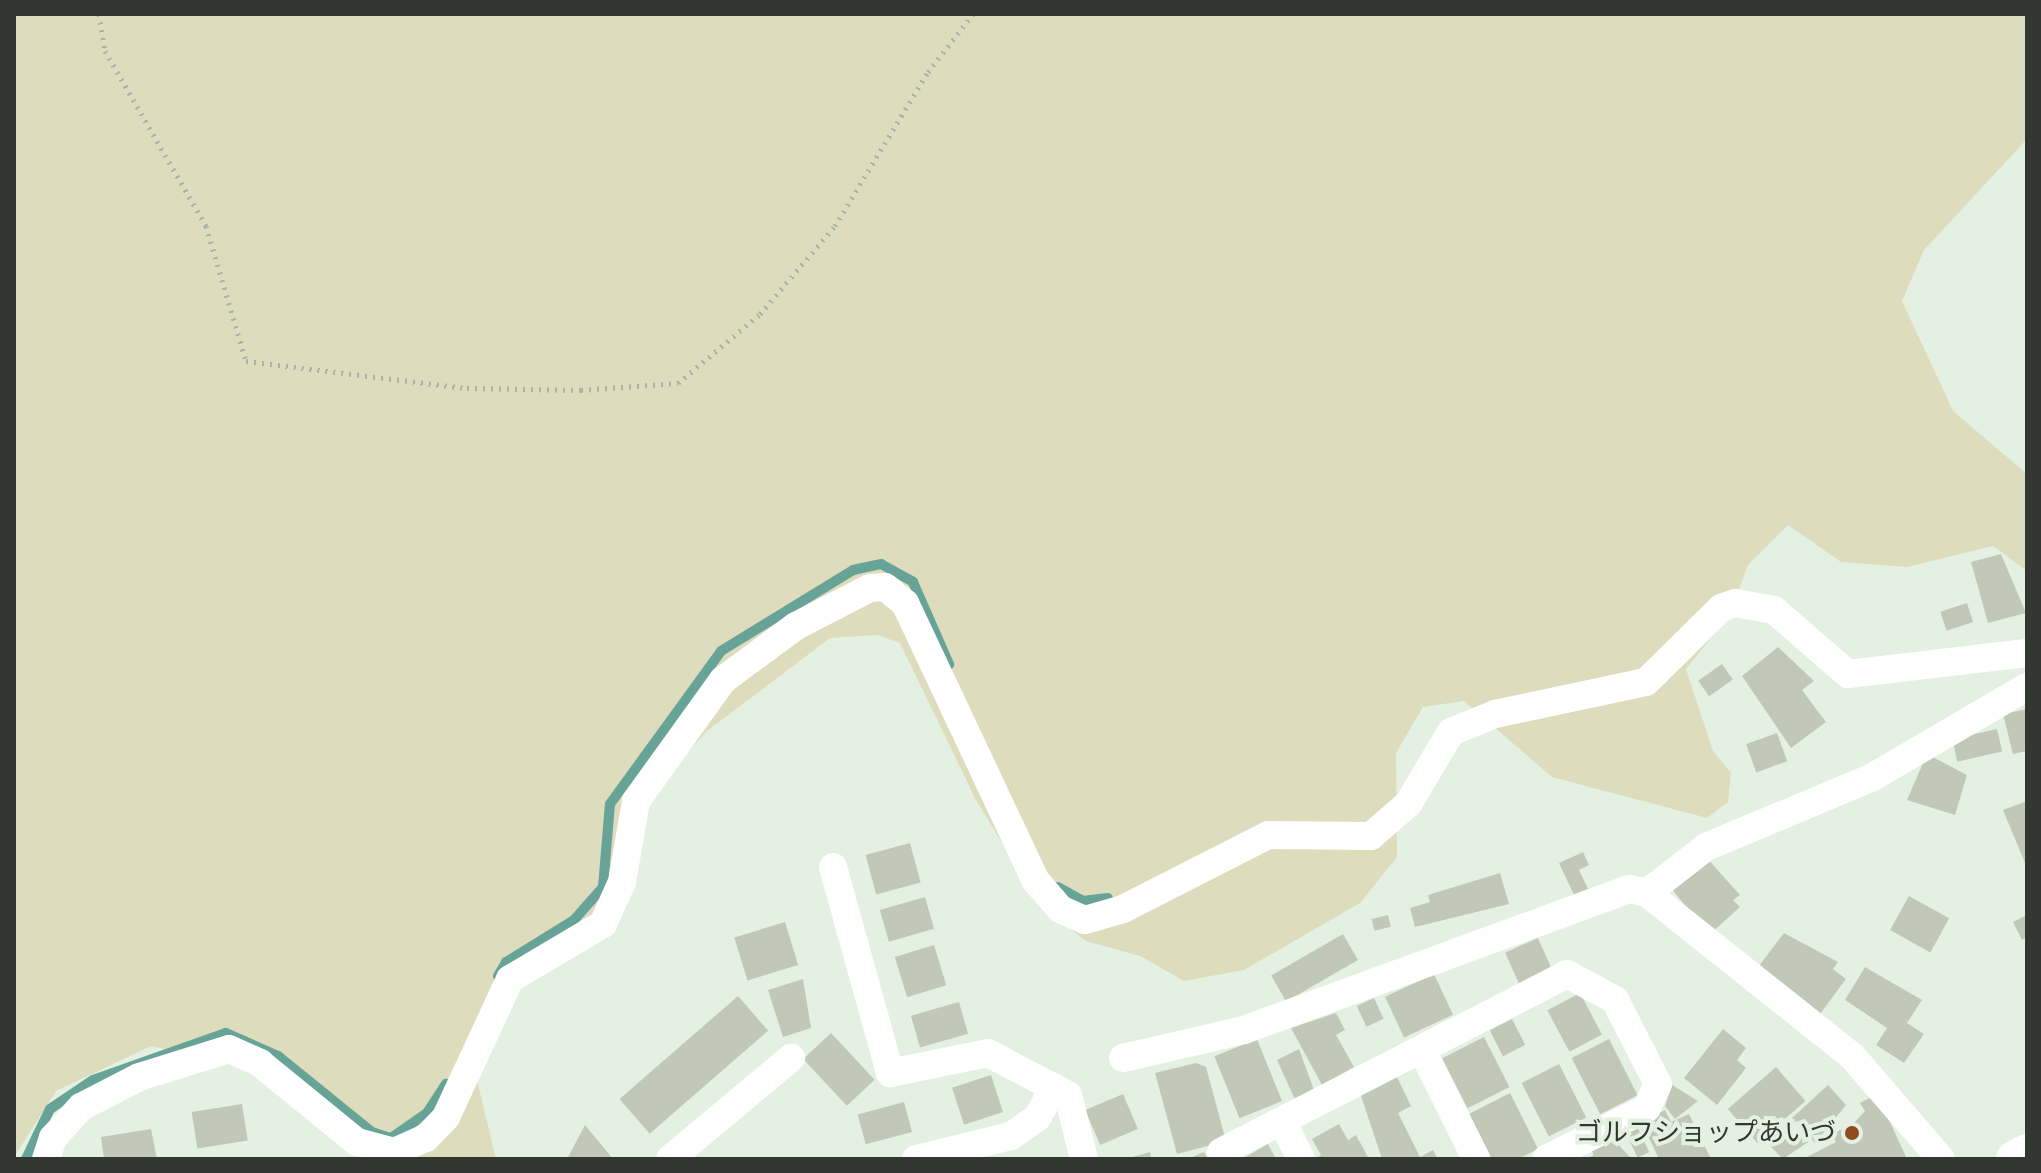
<!DOCTYPE html>
<meta charset="utf-8">
<style>
body{margin:0}
#map{position:relative;width:2041px;height:1173px;overflow:hidden;background:#e4f1e2;font-family:Montserrat,"Noto Sans JP",sans-serif}
div>[style]{position:absolute}
.green>*{inset:0;background:#dddcbd}
.stream>*{height:10px;margin:-5px;padding:0 5px;transform-origin:5px;border-radius:5px;background:#68a397}
.building>*{inset:0;background:#c2c8b8;transform-origin:0 0}
.path>*{height:5px;margin-top:-2.5px;transform-origin:0;background:repeating-linear-gradient(90deg,#a9b3a7 0 2px,transparent 0 8px)}
.minor>*{height:28px;margin:-14px;padding:0 14px;transform-origin:14px;border-radius:14px;background:#fff}
.tertiary>*{height:36px;margin:-18px;padding:0 18px;transform-origin:18px;border-radius:18px;background:#fff}
.dots>*{width:22px;height:22px;translate:-50% -50%;box-sizing:border-box;border:4px solid #e4f1e2;border-radius:50%}
span{translate:-50% -50%;white-space:nowrap;text-align:center;line-height:1.15;-webkit-text-stroke:8px #e4f1e2;paint-order:stroke}
.poi-label{font-size:26px;color:#333732}
.right{translate:-100% -50%;text-align:right}
.frame{position:absolute;inset:0;border:16px solid #333732;pointer-events:none}
</style>
<div id="map">
<div class="green">
<i style="clip-path:polygon(14px 14px,2027px 14px,2027px 139px,1924px 250px,1902px 301px,1953px 411px,2027px 474px,2027px 571px,1993px 546px,1907px 567px,1841px 562px,1788px 525px,1748px 565px,1729px 616px,1686px 669px,1713px 751px,1731px 773px,1728px 802px,1707px 818px,1552px 777px,1464px 701px,1423px 707px,1396px 753px,1397px 857px,1360px 903px,1244px 970px,1184px 981px,1140px 956px,1086px 941px,1039px 904px,976px 800px,900px 643px,877px 635px,830px 638px,707px 731px,635px 810px,614px 905px,505px 986px,470px 1051px,496px 1159px,390px 1159px,250px 1068px,151px 1046px,56px 1091px,14px 1157px)"></i>
</div>
<div class="stream">
<i style="left:1058px;top:887px;width:29px;rotate:29deg"></i>
<i style="left:1083px;top:901px;width:25px;rotate:-7deg"></i>
<i style="left:498px;top:976px;width:16px;rotate:-60deg"></i>
<i style="left:506px;top:962px;width:80px;rotate:-31.7deg"></i>
<i style="left:574px;top:920px;width:44px;rotate:-48.7deg"></i>
<i style="left:603px;top:887px;width:83px;rotate:-85.2deg"></i>
<i style="left:610px;top:804px;width:189px;rotate:-54deg"></i>
<i style="left:721px;top:651px;width:155px;rotate:-31.5deg"></i>
<i style="left:853px;top:570px;width:29px;rotate:-12deg"></i>
<i style="left:881px;top:564px;width:37px;rotate:29deg"></i>
<i style="left:913px;top:582px;width:90px;rotate:66.3deg"></i>
<i style="left:26px;top:1159px;width:55px;rotate:-64.4deg"></i>
<i style="left:50px;top:1109px;width:52px;rotate:-34deg"></i>
<i style="left:93px;top:1080px;width:141px;rotate:-19.5deg"></i>
<i style="left:226px;top:1033px;width:57px;rotate:23.9deg"></i>
<i style="left:278px;top:1056px;width:121px;rotate:39deg"></i>
<i style="left:372px;top:1132px;width:20px;rotate:18deg"></i>
<i style="left:391px;top:1138px;width:44px;rotate:-34.8deg"></i>
<i style="left:427px;top:1113px;width:35px;rotate:-57deg"></i>
</div>
<div class="building">
<i style="clip-path:polygon(2001px 554px,2026px 613px,1988px 623px,1971px 562px)"></i>
<i style="left:1967px;top:603px;width:20px;height:28px;rotate:72deg"></i>
<i style="clip-path:polygon(1778px 647px,1814px 681px,1802px 690px,1826px 722px,1791px 748px,1742px 676px)"></i>
<i style="left:1722px;top:664px;width:19px;height:29px;rotate:55deg"></i>
<i style="clip-path:polygon(2027px 709px,2027px 751px,2013px 754px,2003px 714px)"></i>
<i style="left:1997px;top:729px;width:23px;height:46px;rotate:77deg"></i>
<i style="left:1777px;top:733px;width:30px;height:33px;rotate:70deg"></i>
<i style="clip-path:polygon(1927px 754px,1967px 775px,1955px 815px,1907px 800px)"></i>
<i style="clip-path:polygon(2027px 801px,2027px 868px,2003px 810px)"></i>
<i style="left:910px;top:843px;width:41px;height:46px;rotate:75deg"></i>
<i style="clip-path:polygon(1583px 852px,1589px 865px,1579px 870px,1588px 889px,1574px 895px,1559px 863px)"></i>
<i style="clip-path:polygon(1706px 857px,1740px 895px,1733px 900px,1740px 907px,1709px 935px,1671px 888px)"></i>
<i style="clip-path:polygon(1500px 873px,1509px 904px,1415px 927px,1410px 908px,1430px 902px,1428px 895px)"></i>
<i style="left:1909px;top:896px;width:46px;height:39px;rotate:29deg"></i>
<i style="left:925px;top:897px;width:33px;height:47px;rotate:74deg"></i>
<i style="left:1388px;top:915px;width:12px;height:17px;rotate:76deg"></i>
<i style="clip-path:polygon(2027px 915px,2027px 937px,2022px 940px,2013px 922px)"></i>
<i style="left:785px;top:922px;width:45px;height:53px;rotate:73deg"></i>
<i style="clip-path:polygon(1784px 933px,1838px 962px,1833px 969px,1846px 979px,1817px 1018px,1755px 971px)"></i>
<i style="left:1343px;top:934px;width:30px;height:83px;rotate:60deg"></i>
<i style="left:1538px;top:938px;width:35px;height:36px;rotate:66deg"></i>
<i style="left:934px;top:945px;width:42px;height:41px;rotate:73deg"></i>
<i style="clip-path:polygon(1865px 967px,1922px 1000px,1907px 1023px,1924px 1034px,1904px 1063px,1876px 1045px,1887px 1028px,1845px 1000px)"></i>
<i style="left:1434px;top:974px;width:45px;height:54px;rotate:65deg"></i>
<i style="clip-path:polygon(803px 979px,811px 1028px,783px 1037px,768px 990px)"></i>
<i style="left:1580px;top:993px;width:47px;height:37px;rotate:62deg"></i>
<i style="left:738px;top:996px;width:46px;height:157px;rotate:49deg"></i>
<i style="left:1374px;top:998px;width:23px;height:19px;rotate:65deg"></i>
<i style="left:959px;top:1002px;width:33px;height:50px;rotate:74deg"></i>
<i style="clip-path:polygon(1336px 1013px,1345px 1030px,1336px 1035px,1354px 1067px,1322px 1085px,1291px 1028px)"></i>
<i style="left:1512px;top:1019px;width:29px;height:25px;rotate:63deg"></i>
<i style="clip-path:polygon(1723px 1029px,1746px 1048px,1737px 1060px,1746px 1068px,1717px 1105px,1684px 1078px)"></i>
<i style="left:831px;top:1033px;width:64px;height:38px;rotate:47deg"></i>
<i style="left:1484px;top:1037px;width:56px;height:47px;rotate:63deg"></i>
<i style="left:1257px;top:1039px;width:67px;height:46px;rotate:68deg"></i>
<i style="left:1609px;top:1039px;width:63px;height:42px;rotate:63deg"></i>
<i style="clip-path:polygon(1299px 1049px,1315px 1093px,1296px 1102px,1277px 1060px)"></i>
<i style="clip-path:polygon(1196px 1063px,1206px 1067px,1226px 1141px,1177px 1154px,1155px 1073px)"></i>
<i style="left:1559px;top:1064px;width:60px;height:42px;rotate:63deg"></i>
<i style="left:1776px;top:1067px;width:45px;height:64px;rotate:49deg"></i>
<i style="left:991px;top:1075px;width:39px;height:41px;rotate:72deg"></i>
<i style="clip-path:polygon(1396px 1075px,1411px 1106px,1398px 1113px,1420px 1157px,1433px 1150px,1438px 1159px,1382px 1159px,1360px 1093px)"></i>
<i style="clip-path:polygon(1672px 1085px,1698px 1101px,1675px 1119px,1665px 1106px)"></i>
<i style="clip-path:polygon(1828px 1085px,1846px 1105px,1815px 1143px,1792px 1118px)"></i>
<i style="clip-path:polygon(1510px 1093px,1538px 1149px,1518px 1159px,1492px 1159px,1469px 1114px)"></i>
<i style="left:1123px;top:1094px;width:38px;height:41px;rotate:67deg"></i>
<i style="clip-path:polygon(1877px 1094px,1907px 1159px,1803px 1159px,1836px 1142px,1832px 1134px,1854px 1123px,1865px 1111px,1860px 1103px)"></i>
<i style="left:904px;top:1102px;width:31px;height:48px;rotate:75deg"></i>
<i style="left:242px;top:1104px;width:37px;height:51px;rotate:81deg"></i>
<i style="clip-path:polygon(1665px 1110px,1671px 1122px,1689px 1114px,1711px 1159px,1659px 1159px,1641px 1121px)"></i>
<i style="clip-path:polygon(1339px 1124px,1348px 1140px,1356px 1135px,1369px 1159px,1314px 1159px,1321px 1155px,1312px 1139px)"></i>
<i style="clip-path:polygon(585px 1125px,613px 1159px,567px 1159px)"></i>
<i style="left:1637px;top:1126px;width:29px;height:13px;rotate:65deg"></i>
<i style="clip-path:polygon(1792px 1126px,1808px 1142px,1783px 1159px,1770px 1146px)"></i>
<i style="clip-path:polygon(151px 1129px,157px 1159px,104px 1159px,101px 1137px)"></i>
<i style="clip-path:polygon(1613px 1139px,1632px 1159px,1585px 1159px,1594px 1155px,1591px 1149px)"></i>
<i style="clip-path:polygon(1268px 1144px,1276px 1159px,1242px 1159px)"></i>
<i style="clip-path:polygon(1150px 1152px,1151px 1159px,1129px 1159px,1129px 1158px)"></i>
<i style="clip-path:polygon(1204px 1152px,1208px 1159px,1187px 1159px)"></i>
</div>
<div class="path">
<i style="left:99px;top:14px;width:37px;rotate:81deg"></i>
<i style="left:105px;top:51px;width:202px;rotate:60deg"></i>
<i style="left:206px;top:226px;width:141px;rotate:73.5deg"></i>
<i style="left:246px;top:361px;width:223px;rotate:7deg"></i>
<i style="left:467px;top:388px;width:114px;rotate:1deg"></i>
<i style="left:581px;top:390px;width:97px;rotate:-4.1deg"></i>
<i style="left:678px;top:383px;width:107px;rotate:-40.1deg"></i>
<i style="left:760px;top:314px;width:116px;rotate:-49.6deg"></i>
<i style="left:835px;top:226px;width:180px;rotate:-58.9deg"></i>
<i style="left:928px;top:72px;width:73px;rotate:-52.2deg"></i>
</div>
<div class="minor">
<i style="left:833px;top:867px;width:214px;rotate:74.5deg"></i>
<i style="left:890px;top:1073px;width:100px;rotate:-11.5deg"></i>
<i style="left:988px;top:1053px;width:90px;rotate:27.7deg"></i>
<i style="left:1068px;top:1095px;width:66px;rotate:76deg"></i>
<i style="left:1647px;top:893px;width:75px;rotate:-37.9deg"></i>
<i style="left:1706px;top:847px;width:179px;rotate:-22.7deg"></i>
<i style="left:1871px;top:778px;width:181px;rotate:-30.3deg"></i>
<i style="left:1423px;top:1052px;width:119px;rotate:63.6deg"></i>
<i style="left:1123px;top:1058px;width:124px;rotate:-13deg"></i>
<i style="left:1244px;top:1030px;width:411px;rotate:-20.1deg"></i>
<i style="left:1630px;top:889px;width:17px;rotate:13deg"></i>
<i style="left:1647px;top:893px;width:262px;rotate:38.5deg"></i>
<i style="left:1852px;top:1056px;width:136px;rotate:49.2deg"></i>
<i style="left:1282px;top:1121px;width:42px;rotate:63.4deg"></i>
<i style="left:1221px;top:1152px;width:389px;rotate:-27.2deg"></i>
<i style="left:1567px;top:974px;width:55px;rotate:28.4deg"></i>
<i style="left:1615px;top:1000px;width:94px;rotate:62.9deg"></i>
<i style="left:1658px;top:1084px;width:26px;rotate:115deg"></i>
<i style="left:1647px;top:1108px;width:113px;rotate:153.2deg"></i>
<i style="left:46px;top:1159px;width:22px;rotate:-72deg"></i>
<i style="left:53px;top:1138px;width:42px;rotate:-47.9deg"></i>
<i style="left:81px;top:1107px;width:65px;rotate:-27.3deg"></i>
<i style="left:139px;top:1077px;width:94px;rotate:-17.3deg"></i>
<i style="left:229px;top:1049px;width:34px;rotate:24deg"></i>
<i style="left:260px;top:1063px;width:125px;rotate:39.2deg"></i>
<i style="left:357px;top:1142px;width:38px;rotate:15deg"></i>
<i style="left:394px;top:1152px;width:35px;rotate:-24deg"></i>
<i style="left:426px;top:1138px;width:29px;rotate:-46deg"></i>
<i style="left:446px;top:1117px;width:152px;rotate:-65.1deg"></i>
<i style="left:510px;top:979px;width:108px;rotate:-30.6deg"></i>
<i style="left:603px;top:924px;width:46px;rotate:-65.7deg"></i>
<i style="left:622px;top:882px;width:82px;rotate:-80.2deg"></i>
<i style="left:636px;top:801px;width:149px;rotate:-54.3deg"></i>
<i style="left:723px;top:680px;width:91px;rotate:-36.5deg"></i>
<i style="left:796px;top:626px;width:83px;rotate:-27.2deg"></i>
<i style="left:870px;top:588px;width:15px;rotate:-4deg"></i>
<i style="left:885px;top:587px;width:26px;rotate:39deg"></i>
<i style="left:905px;top:603px;width:307px;rotate:64.8deg"></i>
<i style="left:1036px;top:881px;width:37px;rotate:49deg"></i>
<i style="left:1060px;top:909px;width:27px;rotate:24deg"></i>
<i style="left:1085px;top:920px;width:40px;rotate:-16deg"></i>
<i style="left:1123px;top:909px;width:163px;rotate:-27deg"></i>
<i style="left:1268px;top:835px;width:103px;rotate:0.6deg"></i>
<i style="left:1371px;top:836px;width:49px;rotate:-40.9deg"></i>
<i style="left:1408px;top:804px;width:84px;rotate:-59.2deg"></i>
<i style="left:1451px;top:732px;width:48px;rotate:-22.2deg"></i>
<i style="left:1495px;top:714px;width:154px;rotate:-12deg"></i>
<i style="left:1646px;top:682px;width:105px;rotate:-44.6deg"></i>
<i style="left:1721px;top:608px;width:15px;rotate:-20deg"></i>
<i style="left:1735px;top:603px;width:40px;rotate:10deg"></i>
<i style="left:1774px;top:610px;width:98px;rotate:40.9deg"></i>
<i style="left:1848px;top:674px;width:180px;rotate:-6.7deg"></i>
<i style="left:670px;top:1159px;width:158px;rotate:-39.9deg"></i>
<i style="left:916px;top:1159px;width:98px;rotate:-13.6deg"></i>
<i style="left:1011px;top:1136px;width:32px;rotate:-35deg"></i>
<i style="left:1037px;top:1118px;width:35px;rotate:-61deg"></i>
</div>
<div class="tertiary">
<i style="left:2014px;top:1159px;width:15px;rotate:-28deg"></i>
</div>
<div class="dots">
<i style="left:1852px;top:1133px;background:#8f4a21"></i>
</div>
<div class="poi-label">
<span class="right" style="left:1836px;top:1133px">ゴルフショップあいづ</span>
</div>
<div class="frame"></div>
</div>
